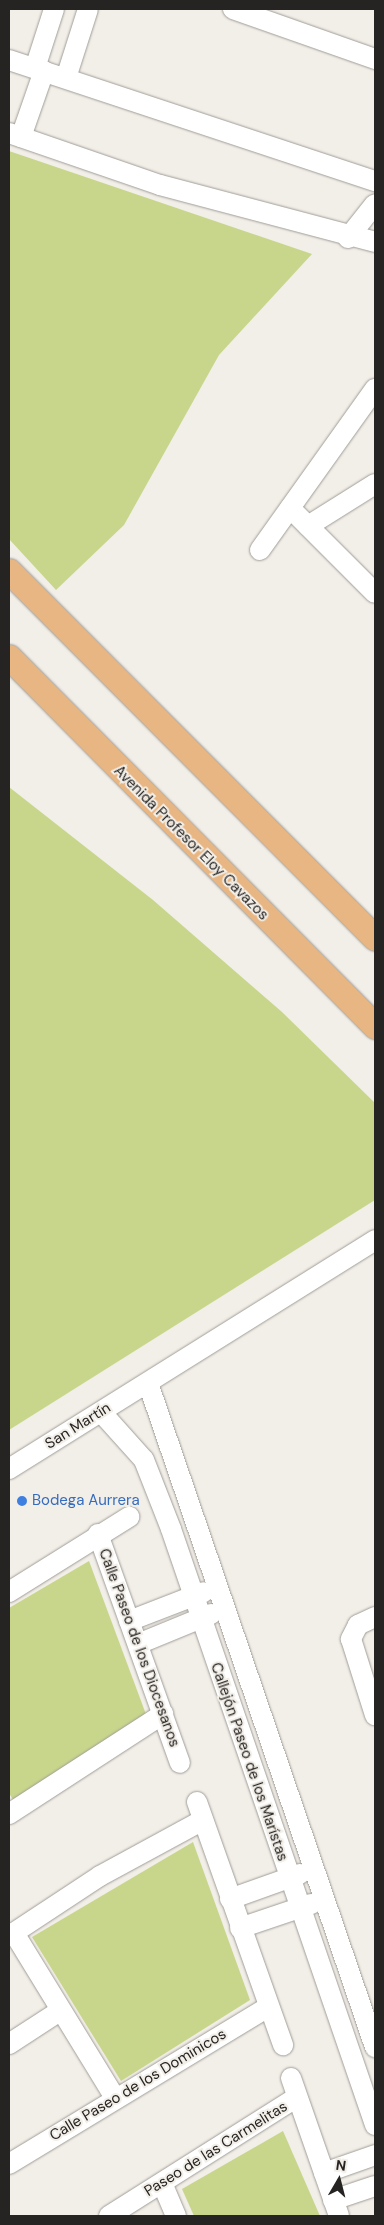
<!DOCTYPE html>
<meta charset="utf-8">
<style>
body{margin:0}
#map{position:relative;width:384px;height:2225px;overflow:hidden;background:#f2eee8;font-family:"DM Sans",sans-serif}
div>[style]{position:absolute}
.green>*{inset:0;background:#c8d68c}
.roads{filter:drop-shadow(0 0 1px #a09d97) drop-shadow(0 0 1px #a09d97)}
.minor>*{height:20px;margin:-10px;padding:0 10px;transform-origin:10px;border-radius:10px;background:#fff}
.major>*{height:25px;margin:-12.5px;padding:0 12.5px;transform-origin:12.5px;border-radius:12.5px;background:#e8b683}
.dots>*{width:14px;height:14px;translate:-50% -50%;box-sizing:border-box;border:2px solid #f2eee8;border-radius:50%}
span{translate:-50% -50%;white-space:nowrap;text-align:center;line-height:1.15;-webkit-text-stroke:4px #f2eee8;paint-order:stroke}
.street-label{font-size:15px;color:#262422}
.shop-label{font-size:15px;color:#366cbe}
.left{translate:0 -50%;text-align:left}
.frame{position:absolute;inset:0;border:10px solid #262422;pointer-events:none}
.north{position:absolute;left:314px;top:2155px;width:50px;height:50px;-webkit-text-stroke:4px #f2eee8;paint-order:stroke;rotate:8deg;font-size:14px;font-weight:700;line-height:20px;text-align:center;color:#262422}
.north::after{content:'';display:block;margin:auto;width:18px;height:22px;background:#262422;clip-path:polygon(50% 0,100% 100%,50% 72%,0 100%)}
</style>
<div id="map">
<div class="green">
<i style="clip-path:polygon(9px 151px,312px 254px,219px 355px,124px 525px,56px 590px,9px 539px)"></i>
<i style="clip-path:polygon(9px 787px,153px 900px,282px 1012px,375px 1103px,375px 1200px,9px 1430px)"></i>
<i style="clip-path:polygon(89px 1561px,147px 1717px,13px 1800px,9px 1793px,9px 1608px)"></i>
<i style="clip-path:polygon(193px 1842px,250px 2000px,121px 2081px,32px 1937px)"></i>
<i style="clip-path:polygon(283px 2131px,320px 2216px,194px 2216px,182px 2189px)"></i>
</div>
<div class="roads">
<div class="minor">
<i style="left:233px;top:9px;width:151px;rotate:19.4deg"></i>
<i style="left:9px;top:60px;width:385px;rotate:18.3deg"></i>
<i style="left:35px;top:68px;width:62px;rotate:-72.1deg"></i>
<i style="left:66px;top:78px;width:72px;rotate:-72.3deg"></i>
<i style="left:9px;top:133px;width:160px;rotate:19deg"></i>
<i style="left:160px;top:185px;width:222px;rotate:14.8deg"></i>
<i style="left:21px;top:137px;width:70px;rotate:-70.8deg"></i>
<i style="left:348px;top:238px;width:43px;rotate:-51.5deg"></i>
<i style="left:290px;top:508px;width:120px;rotate:45deg"></i>
<i style="left:308px;top:526px;width:79px;rotate:-32.1deg"></i>
<i style="left:260px;top:550px;width:198px;rotate:-54.5deg"></i>
<i style="left:148px;top:1383px;width:702px;rotate:71.13deg"></i>
<i style="left:101px;top:1412px;width:64px;rotate:48.1deg"></i>
<i style="left:144px;top:1460px;width:74px;rotate:68.6deg"></i>
<i style="left:171px;top:1529px;width:630px;rotate:71.1deg"></i>
<i style="left:9px;top:1469px;width:432px;rotate:-32deg"></i>
<i style="left:98px;top:1534px;width:243px;rotate:70.3deg"></i>
<i style="left:9px;top:1592px;width:142px;rotate:-32deg"></i>
<i style="left:375px;top:1617px;width:19px;rotate:155deg"></i>
<i style="left:358px;top:1625px;width:16px;rotate:117deg"></i>
<i style="left:351px;top:1639px;width:80px;rotate:72.5deg"></i>
<i style="left:129px;top:1621px;width:80px;rotate:-21.1deg"></i>
<i style="left:138px;top:1644px;width:79px;rotate:-22.3deg"></i>
<i style="left:197px;top:1802px;width:258px;rotate:70.5deg"></i>
<i style="left:9px;top:1814px;width:184px;rotate:-33deg"></i>
<i style="left:230px;top:1899px;width:74px;rotate:-19.7deg"></i>
<i style="left:240px;top:1928px;width:75px;rotate:-18.7deg"></i>
<i style="left:14px;top:1933px;width:193px;rotate:58.5deg"></i>
<i style="left:9px;top:1936px;width:109px;rotate:-33.4deg"></i>
<i style="left:100px;top:1876px;width:117px;rotate:-28.5deg"></i>
<i style="left:9px;top:2044px;width:59px;rotate:-33.1deg"></i>
<i style="left:291px;top:2078px;width:146px;rotate:70.8deg"></i>
<i style="left:9px;top:2164px;width:303px;rotate:-31.2deg"></i>
<i style="left:324px;top:2173px;width:54px;rotate:-19.4deg"></i>
<i style="left:162px;top:2183px;width:36px;rotate:67deg"></i>
<i style="left:333px;top:2200px;width:44px;rotate:-18.4deg"></i>
<i style="left:109px;top:2216px;width:222px;rotate:-32.3deg"></i>
</div>
<div class="major">
<i style="left:9px;top:571px;width:518px;rotate:45.08deg"></i>
<i style="left:9px;top:657px;width:520px;rotate:45.23deg"></i>
</div>
</div>
<div class="dots">
<i style="left:22px;top:1501px;background:#3f7fe0"></i>
</div>
<div class="street-label">
<span style="left:191px;top:843px;rotate:45deg">Avenida Profesor Eloy Cavazos</span>
<span style="left:78px;top:1426px;rotate:-32deg">San Martín</span>
<span style="left:139px;top:1648px;rotate:70deg">Calle Paseo de los Diocesanos</span>
<span style="left:249px;top:1762px;rotate:71deg">Callejón Paseo de los Marístas</span>
<span style="left:138px;top:2085px;rotate:-31deg">Calle Paseo de los Dominicos</span>
<span style="left:216px;top:2149px;rotate:-32deg">Paseo de las Carmelitas</span>
</div>
<div class="shop-label">
<span class="left" style="left:32px;top:1501px">Bodega Aurrera</span>
</div>
<div class="frame"></div>
<div class="north">N</div>
</div>
